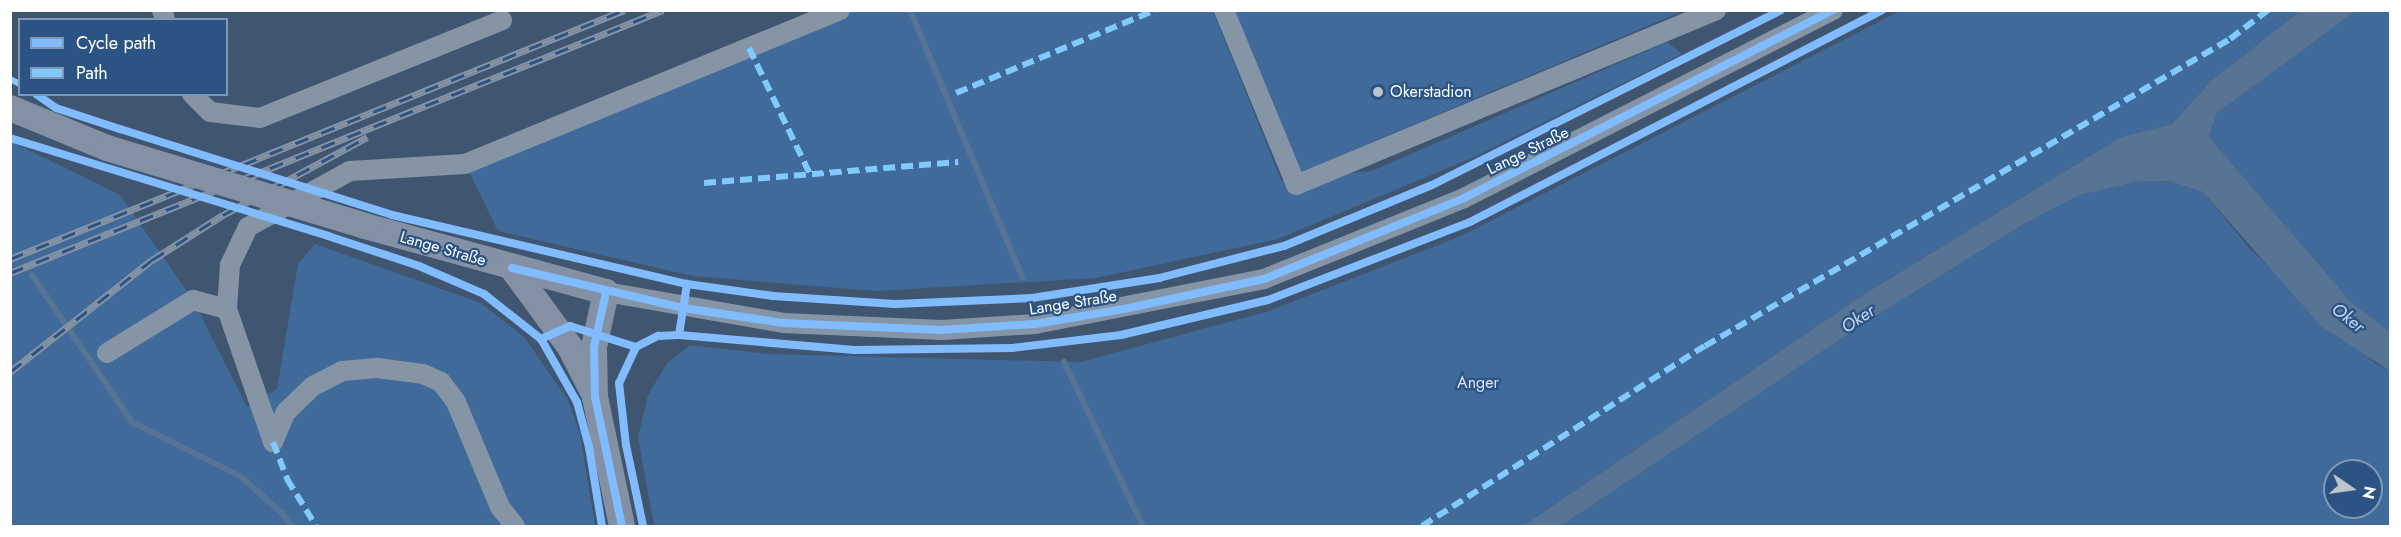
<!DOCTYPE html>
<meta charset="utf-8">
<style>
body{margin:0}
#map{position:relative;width:2401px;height:537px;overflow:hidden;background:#3f5570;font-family:Jost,sans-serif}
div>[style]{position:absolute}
.green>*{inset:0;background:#406a9a}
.water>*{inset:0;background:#587494}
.stream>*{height:6px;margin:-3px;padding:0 3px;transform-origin:3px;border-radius:3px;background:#587494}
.minor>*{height:20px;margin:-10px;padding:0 10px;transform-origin:10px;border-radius:10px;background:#8695a6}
.major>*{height:26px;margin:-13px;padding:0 13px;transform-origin:13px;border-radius:13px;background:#8491a4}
.rail>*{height:7px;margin-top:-3.5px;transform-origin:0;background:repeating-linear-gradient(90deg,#2b5384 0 14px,#8593a5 0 28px);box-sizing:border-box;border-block:2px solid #8593a5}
.major-bridge>*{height:26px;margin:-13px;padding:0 13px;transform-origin:13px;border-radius:13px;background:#8491a4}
.quiet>*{height:6px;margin-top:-3px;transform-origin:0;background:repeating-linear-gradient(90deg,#80caff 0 12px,transparent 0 18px)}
.cycleway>*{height:8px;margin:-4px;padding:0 4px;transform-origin:4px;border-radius:4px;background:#80bcff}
.dots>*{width:16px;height:16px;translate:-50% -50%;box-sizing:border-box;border:3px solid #2b5384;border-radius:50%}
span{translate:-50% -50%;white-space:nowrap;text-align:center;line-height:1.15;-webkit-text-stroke:4.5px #2b5384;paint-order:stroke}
.poi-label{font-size:16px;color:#fff}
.left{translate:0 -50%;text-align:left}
.street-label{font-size:16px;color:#fff}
.park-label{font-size:16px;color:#d9e6f6}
.water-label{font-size:18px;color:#c1d6ee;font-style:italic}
.frame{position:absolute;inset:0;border:12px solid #fff;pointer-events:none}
.legend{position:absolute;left:18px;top:18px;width:210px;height:78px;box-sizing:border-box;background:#2b5384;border:2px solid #8098b5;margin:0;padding:8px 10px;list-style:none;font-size:18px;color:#fff}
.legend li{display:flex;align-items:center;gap:12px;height:30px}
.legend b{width:30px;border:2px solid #8098b5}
.north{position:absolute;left:2323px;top:459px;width:60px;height:60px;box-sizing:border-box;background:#2b5384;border:2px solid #8098b5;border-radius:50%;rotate:103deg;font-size:16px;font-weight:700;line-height:24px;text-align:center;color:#fff}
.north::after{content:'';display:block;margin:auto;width:21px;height:27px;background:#bcc4cd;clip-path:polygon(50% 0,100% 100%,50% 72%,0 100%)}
</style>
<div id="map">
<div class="green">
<i style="clip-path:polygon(836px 11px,1213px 11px,1281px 180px,1372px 171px,1667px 42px,1682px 54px,1474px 157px,1278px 239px,1096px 278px,876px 291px,693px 276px,498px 231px,465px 164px)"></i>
<i style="clip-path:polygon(1233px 11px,1683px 11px,1299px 173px)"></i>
<i style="clip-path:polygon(1900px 11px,2300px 11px,2212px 80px,2172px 124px,2121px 137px,1863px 295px,1523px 526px,654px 526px,638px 437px,648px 395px,667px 363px,690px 345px,769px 354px,1081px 362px,1269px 311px,1461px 236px)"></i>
<i style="clip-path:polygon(2356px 11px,2390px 11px,2390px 332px,2352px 303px,2209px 137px,2217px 113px)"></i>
<i style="clip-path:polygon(10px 141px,120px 195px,193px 300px,247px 407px,277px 389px,298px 264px,315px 244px,481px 303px,524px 337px,568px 400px,580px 434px,595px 526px,11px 526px)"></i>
<i style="clip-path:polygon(evenodd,2168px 181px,2203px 192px,2251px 250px,2375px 363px,2390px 371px,2390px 526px,1561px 526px,1871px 319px,2022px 225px,2080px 195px,2136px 182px,2168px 181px,2335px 471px,2371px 471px,2371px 507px,2335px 507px,2335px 471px)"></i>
</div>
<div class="water">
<i style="clip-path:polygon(2300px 11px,2356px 11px,2217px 113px,2209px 137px,2352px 303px,2390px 332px,2390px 371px,2321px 326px,2203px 192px,2168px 181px,2136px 182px,2080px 195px,2022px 225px,1871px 319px,1561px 526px,1523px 526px,1863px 295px,2121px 137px,2172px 124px,2212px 80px)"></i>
</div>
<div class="stream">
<i style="left:910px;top:10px;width:290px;rotate:67.2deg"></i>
<i style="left:32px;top:275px;width:178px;rotate:55.8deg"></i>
<i style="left:132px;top:422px;width:121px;rotate:26.6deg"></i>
<i style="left:240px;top:476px;width:56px;rotate:41.4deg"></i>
<i style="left:282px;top:513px;width:16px;rotate:55deg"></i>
<i style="left:1064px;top:362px;width:182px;rotate:64.3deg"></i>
</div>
<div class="minor">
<i style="left:162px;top:10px;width:10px;rotate:73deg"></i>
<i style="left:1224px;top:10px;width:189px;rotate:67.6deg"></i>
<i style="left:1296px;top:185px;width:455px;rotate:-22.6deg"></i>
<i style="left:192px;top:94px;width:25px;rotate:45deg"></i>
<i style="left:210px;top:112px;width:50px;rotate:6.8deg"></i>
<i style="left:260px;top:118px;width:261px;rotate:-22deg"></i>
<i style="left:606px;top:292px;width:180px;rotate:9.9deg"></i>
<i style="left:783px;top:323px;width:159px;rotate:2.5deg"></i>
<i style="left:942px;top:330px;width:93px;rotate:-3.7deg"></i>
<i style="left:1035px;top:324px;width:233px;rotate:-11.1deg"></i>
<i style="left:1264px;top:279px;width:216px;rotate:-22deg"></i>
<i style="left:1464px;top:198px;width:414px;rotate:-27deg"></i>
<i style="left:107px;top:353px;width:101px;rotate:-31.6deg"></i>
<i style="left:193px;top:300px;width:35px;rotate:15deg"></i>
<i style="left:273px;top:442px;width:141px;rotate:-109.1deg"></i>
<i style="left:227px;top:309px;width:44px;rotate:-86.1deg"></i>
<i style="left:230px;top:265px;width:42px;rotate:-64.7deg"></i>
<i style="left:248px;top:227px;width:116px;rotate:-28.8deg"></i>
<i style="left:350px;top:171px;width:115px;rotate:-3.5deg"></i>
<i style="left:465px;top:164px;width:405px;rotate:-22.3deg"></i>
<i style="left:273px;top:442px;width:33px;rotate:-67deg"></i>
<i style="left:286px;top:412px;width:37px;rotate:-44deg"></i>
<i style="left:313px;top:386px;width:33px;rotate:-27deg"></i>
<i style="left:342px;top:371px;width:35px;rotate:-5deg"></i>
<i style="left:377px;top:368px;width:46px;rotate:7.4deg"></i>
<i style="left:423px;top:374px;width:20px;rotate:24deg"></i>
<i style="left:441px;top:382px;width:25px;rotate:53deg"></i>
<i style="left:456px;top:402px;width:114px;rotate:67.3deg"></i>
<i style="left:500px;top:507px;width:24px;rotate:52deg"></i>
</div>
<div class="major">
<i style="left:10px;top:108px;width:105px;rotate:22.4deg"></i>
<i style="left:365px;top:226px;width:250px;rotate:15.3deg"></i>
<i style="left:606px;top:292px;width:56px;rotate:102.3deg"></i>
<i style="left:594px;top:347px;width:50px;rotate:88.9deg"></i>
<i style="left:595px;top:397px;width:132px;rotate:78.2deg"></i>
<i style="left:512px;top:268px;width:98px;rotate:53.7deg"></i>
<i style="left:570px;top:347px;width:48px;rotate:62.9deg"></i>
</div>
<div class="rail">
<i style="left:10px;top:259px;width:663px;rotate:-22.07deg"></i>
<i style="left:10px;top:273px;width:704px;rotate:-21.94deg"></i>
<i style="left:10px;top:372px;width:181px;rotate:-38.3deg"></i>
<i style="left:152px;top:260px;width:84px;rotate:-32.4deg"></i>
<i style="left:223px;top:215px;width:164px;rotate:-28.4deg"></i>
</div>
<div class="major-bridge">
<i style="left:107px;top:148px;width:270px;rotate:16.8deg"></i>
</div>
<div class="quiet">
<i style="left:749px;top:48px;width:140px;rotate:64.2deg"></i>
<i style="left:10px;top:79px;width:11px;rotate:27deg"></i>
<i style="left:956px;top:93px;width:216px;rotate:-22.6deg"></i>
<i style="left:704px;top:183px;width:255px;rotate:-4.7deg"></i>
<i style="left:273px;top:442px;width:40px;rotate:69deg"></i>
<i style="left:287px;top:479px;width:55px;rotate:58.3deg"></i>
<i style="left:1422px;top:526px;width:335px;rotate:-32.5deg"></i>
<i style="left:1705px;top:346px;width:608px;rotate:-30.32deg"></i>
<i style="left:2230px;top:39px;width:48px;rotate:-37.3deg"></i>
</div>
<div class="cycleway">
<i style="left:36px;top:94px;width:24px;rotate:35deg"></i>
<i style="left:56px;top:108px;width:67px;rotate:18.2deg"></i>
<i style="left:120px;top:129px;width:285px;rotate:17.5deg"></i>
<i style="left:392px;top:215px;width:303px;rotate:13.2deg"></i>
<i style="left:687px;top:284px;width:87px;rotate:7.9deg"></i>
<i style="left:773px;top:296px;width:122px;rotate:3.8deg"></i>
<i style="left:895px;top:304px;width:137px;rotate:-2.5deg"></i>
<i style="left:1032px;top:298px;width:129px;rotate:-8.9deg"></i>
<i style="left:1159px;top:278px;width:129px;rotate:-14.4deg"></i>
<i style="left:1284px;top:246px;width:160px;rotate:-22.4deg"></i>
<i style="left:1432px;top:185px;width:390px;rotate:-26.6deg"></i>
<i style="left:10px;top:138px;width:333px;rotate:17.1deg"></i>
<i style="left:328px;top:236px;width:96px;rotate:18.2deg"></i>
<i style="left:419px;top:266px;width:71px;rotate:23.3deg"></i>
<i style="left:484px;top:294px;width:73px;rotate:38.3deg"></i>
<i style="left:541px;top:339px;width:73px;rotate:60.3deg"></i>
<i style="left:577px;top:402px;width:47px;rotate:75.1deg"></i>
<i style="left:589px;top:447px;width:80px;rotate:80.7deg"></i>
<i style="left:512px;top:268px;width:176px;rotate:13.2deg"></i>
<i style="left:683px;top:308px;width:101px;rotate:8.5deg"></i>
<i style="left:783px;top:323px;width:159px;rotate:2.5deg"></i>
<i style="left:942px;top:330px;width:93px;rotate:-3.7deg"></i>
<i style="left:1035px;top:324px;width:90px;rotate:-9.6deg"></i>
<i style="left:1124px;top:309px;width:143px;rotate:-12.1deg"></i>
<i style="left:1264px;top:279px;width:216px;rotate:-22deg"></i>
<i style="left:1464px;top:198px;width:414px;rotate:-27deg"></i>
<i style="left:606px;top:292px;width:56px;rotate:102.3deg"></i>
<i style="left:594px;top:347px;width:50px;rotate:88.9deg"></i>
<i style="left:595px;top:397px;width:132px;rotate:78.2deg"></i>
<i style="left:679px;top:335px;width:176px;rotate:4.9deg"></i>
<i style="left:854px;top:350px;width:158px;rotate:-0.7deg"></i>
<i style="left:1012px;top:348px;width:110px;rotate:-6.8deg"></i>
<i style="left:1121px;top:335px;width:151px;rotate:-13.4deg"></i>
<i style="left:1268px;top:300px;width:217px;rotate:-21.1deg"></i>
<i style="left:1470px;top:222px;width:464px;rotate:-27.2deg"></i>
<i style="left:541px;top:339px;width:32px;rotate:-24deg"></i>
<i style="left:570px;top:326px;width:69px;rotate:17.7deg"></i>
<i style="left:636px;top:347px;width:25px;rotate:-27deg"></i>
<i style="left:658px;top:336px;width:21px;rotate:-3deg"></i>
<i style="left:679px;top:335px;width:52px;rotate:-81.1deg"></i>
<i style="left:636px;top:347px;width:40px;rotate:115deg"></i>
<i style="left:619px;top:383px;width:62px;rotate:83.6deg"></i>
<i style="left:626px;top:445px;width:83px;rotate:78.1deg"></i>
</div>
<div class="dots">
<i style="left:1378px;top:92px;background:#bcc4cd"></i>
</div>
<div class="poi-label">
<span class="left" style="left:1390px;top:92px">Okerstadion</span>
</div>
<div class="street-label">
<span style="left:1528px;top:151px;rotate:-26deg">Lange Straße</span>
<span style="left:443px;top:249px;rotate:16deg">Lange Straße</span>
<span style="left:1073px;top:303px;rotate:-9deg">Lange Straße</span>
</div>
<div class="park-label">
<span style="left:1478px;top:383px">Anger</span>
</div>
<div class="water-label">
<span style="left:2348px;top:318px;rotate:38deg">Oker</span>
<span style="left:1858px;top:319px;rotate:-34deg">Oker</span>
</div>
<div class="frame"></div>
<ul class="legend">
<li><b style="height:8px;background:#80bcff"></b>Cycle path</li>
<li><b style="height:8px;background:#80caff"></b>Path</li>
</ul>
<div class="north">N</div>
</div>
